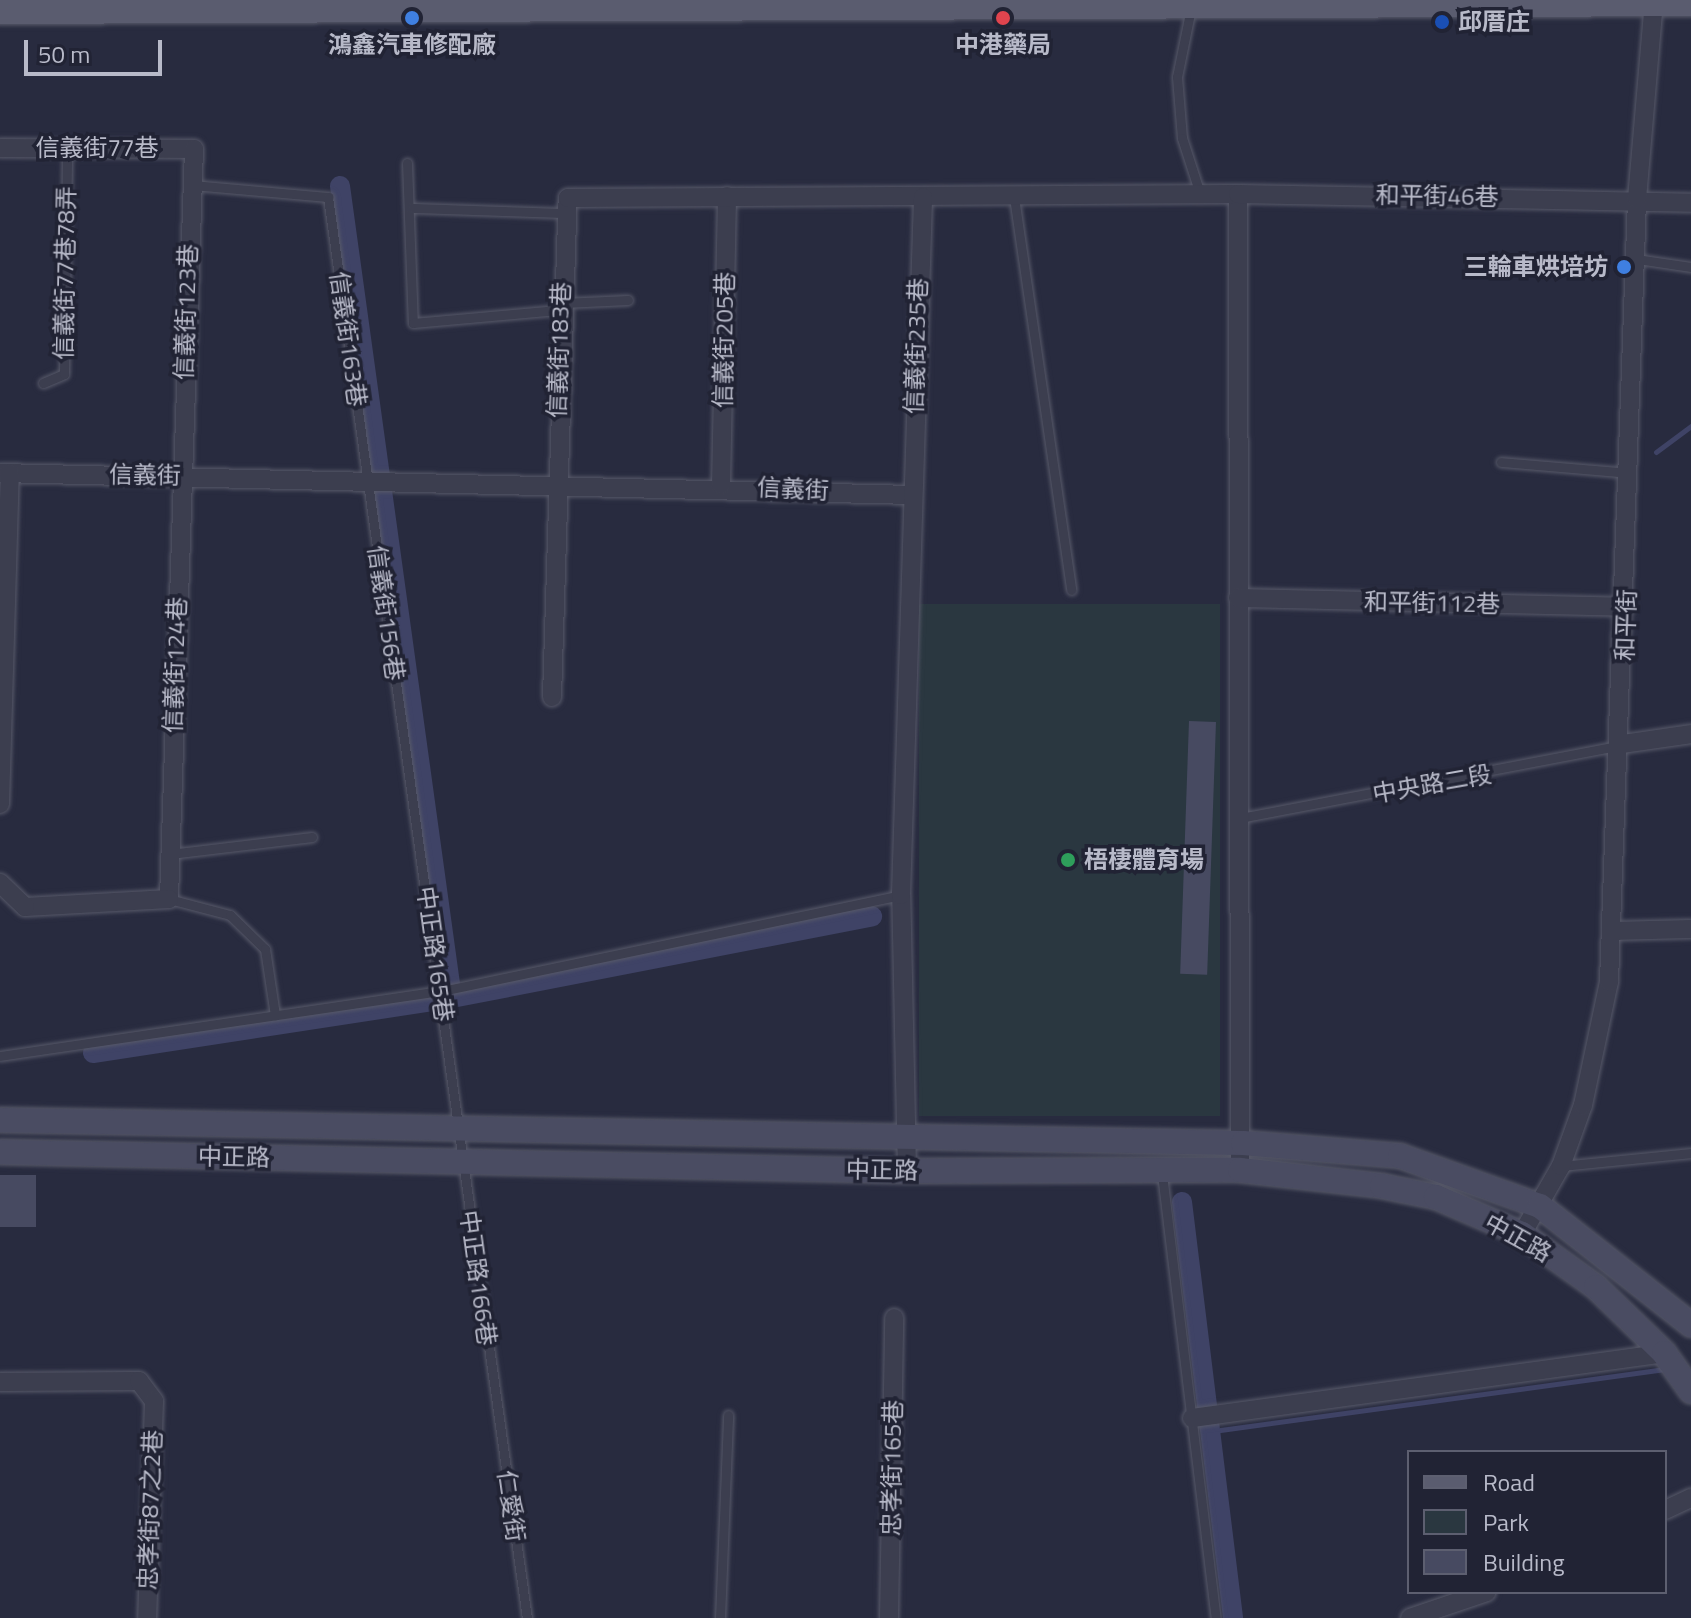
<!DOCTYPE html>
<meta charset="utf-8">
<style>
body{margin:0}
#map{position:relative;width:1691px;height:1618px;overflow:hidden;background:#282b3f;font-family:"Titillium Web","Noto Sans TC",sans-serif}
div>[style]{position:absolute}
.green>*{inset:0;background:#2a3740;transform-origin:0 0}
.stream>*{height:5px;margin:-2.5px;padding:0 2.5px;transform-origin:2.5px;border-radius:2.5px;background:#3f4366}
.canal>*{height:20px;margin:-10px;padding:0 10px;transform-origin:10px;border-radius:10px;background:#3f4366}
.building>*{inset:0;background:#474a61;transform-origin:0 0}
.roads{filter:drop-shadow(0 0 2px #575969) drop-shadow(0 0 2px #575969)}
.lane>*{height:9px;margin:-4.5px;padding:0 4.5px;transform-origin:4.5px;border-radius:4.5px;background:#3c3e4f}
.street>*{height:18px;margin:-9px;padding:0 9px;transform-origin:9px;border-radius:9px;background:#3c3e4f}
.secondary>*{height:24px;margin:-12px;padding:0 12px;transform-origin:12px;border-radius:12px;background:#4a4c62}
.primary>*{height:28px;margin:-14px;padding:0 14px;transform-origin:14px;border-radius:14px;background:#5a5c6f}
.dots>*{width:22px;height:22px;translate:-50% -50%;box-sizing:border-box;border:4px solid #212334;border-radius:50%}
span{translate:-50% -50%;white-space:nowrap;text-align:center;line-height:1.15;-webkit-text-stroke:7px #212334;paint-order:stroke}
.poi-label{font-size:24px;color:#b8bac9;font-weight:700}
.left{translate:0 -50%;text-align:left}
.right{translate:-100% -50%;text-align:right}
.street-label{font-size:24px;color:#b8bac9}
.legend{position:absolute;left:1407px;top:1450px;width:260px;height:144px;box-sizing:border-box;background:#212334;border:2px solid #5d5f70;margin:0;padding:10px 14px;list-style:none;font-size:24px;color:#b8bac9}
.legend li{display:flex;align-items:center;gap:16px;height:40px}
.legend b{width:40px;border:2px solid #5d5f70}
.scale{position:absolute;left:24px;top:40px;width:138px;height:36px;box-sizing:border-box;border:4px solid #b8bac9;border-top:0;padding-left:10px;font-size:24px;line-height:28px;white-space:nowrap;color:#b8bac9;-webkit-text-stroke:6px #212334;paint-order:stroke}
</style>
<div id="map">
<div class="green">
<i style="left:1220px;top:604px;width:512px;height:301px;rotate:90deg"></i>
</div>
<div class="stream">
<i style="left:1656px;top:452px;width:44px;rotate:-36.6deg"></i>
<i style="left:1213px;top:1431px;width:458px;rotate:-7.8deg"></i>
</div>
<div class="canal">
<i style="left:340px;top:186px;width:820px;rotate:82.15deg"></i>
<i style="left:93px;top:1053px;width:363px;rotate:-8.7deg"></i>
<i style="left:452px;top:998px;width:428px;rotate:-11deg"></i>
<i style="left:1182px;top:1202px;width:419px;rotate:83deg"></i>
</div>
<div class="building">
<i style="left:1189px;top:721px;width:27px;height:253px;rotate:2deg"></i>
<i style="left:0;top:1175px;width:36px;height:52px"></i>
</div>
<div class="roads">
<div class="lane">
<i style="left:1191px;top:8px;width:70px;rotate:101.5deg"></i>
<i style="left:1177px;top:77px;width:61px;rotate:85.3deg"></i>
<i style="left:1182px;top:138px;width:62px;rotate:72.1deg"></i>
<i style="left:407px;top:163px;width:160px;rotate:87.9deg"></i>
<i style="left:413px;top:323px;width:148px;rotate:-5.1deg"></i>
<i style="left:191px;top:185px;width:138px;rotate:5deg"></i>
<i style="left:328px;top:197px;width:1435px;rotate:82.03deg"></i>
<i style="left:1014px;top:197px;width:397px;rotate:81.7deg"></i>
<i style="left:412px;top:208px;width:153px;rotate:1.9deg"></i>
<i style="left:1637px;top:259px;width:55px;rotate:8.4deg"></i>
<i style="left:563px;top:303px;width:65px;rotate:-2.6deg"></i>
<i style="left:43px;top:383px;width:23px;rotate:-23deg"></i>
<i style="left:64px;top:374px;width:226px;rotate:-89.2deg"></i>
<i style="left:1501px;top:462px;width:128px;rotate:4.9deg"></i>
<i style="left:1240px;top:818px;width:384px;rotate:-10.8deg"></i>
<i style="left:170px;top:854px;width:143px;rotate:-6.8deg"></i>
<i style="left:169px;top:899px;width:63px;rotate:14.7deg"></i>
<i style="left:230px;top:915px;width:49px;rotate:44.2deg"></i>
<i style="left:265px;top:949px;width:67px;rotate:81.4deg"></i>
<i style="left:0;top:1056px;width:447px;rotate:-8.4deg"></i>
<i style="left:442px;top:991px;width:469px;rotate:-11.8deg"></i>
<i style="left:1561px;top:1166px;width:131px;rotate:-5.7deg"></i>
<i style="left:1162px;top:1174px;width:447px;rotate:83.1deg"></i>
<i style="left:720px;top:1618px;width:203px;rotate:-87.7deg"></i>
</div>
<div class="street">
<i style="left:0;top:148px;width:194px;rotate:0.3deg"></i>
<i style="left:194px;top:149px;width:750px;rotate:91.91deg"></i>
<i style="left:169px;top:899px;width:144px;rotate:176.8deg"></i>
<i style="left:25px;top:907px;width:35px;rotate:-136deg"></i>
<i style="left:1238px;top:194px;width:976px;rotate:89.88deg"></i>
<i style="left:0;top:473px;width:910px;rotate:1.38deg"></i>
<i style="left:721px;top:485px;width:289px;rotate:-88.8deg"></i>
<i style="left:1238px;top:598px;width:388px;rotate:1.3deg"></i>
<i style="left:552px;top:697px;width:499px;rotate:-88.2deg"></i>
<i style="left:568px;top:198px;width:670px;rotate:-0.34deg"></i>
<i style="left:1238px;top:194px;width:453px;rotate:1.1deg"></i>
<i style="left:1622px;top:744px;width:70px;rotate:-8.2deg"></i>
<i style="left:0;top:804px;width:331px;rotate:-88.3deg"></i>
<i style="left:1611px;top:931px;width:80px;rotate:-1.4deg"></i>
<i style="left:907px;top:1171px;width:276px;rotate:-91.2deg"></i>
<i style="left:901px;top:895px;width:698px;rotate:-88.19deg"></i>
<i style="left:1522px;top:1234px;width:78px;rotate:-60.2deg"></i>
<i style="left:1561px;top:1166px;width:65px;rotate:-70.2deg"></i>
<i style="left:1583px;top:1105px;width:126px;rotate:-78.1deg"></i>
<i style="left:1609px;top:982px;width:784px;rotate:-87.95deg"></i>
<i style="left:1637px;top:199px;width:200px;rotate:-85.1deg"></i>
<i style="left:0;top:1382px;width:139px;rotate:-0.4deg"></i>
<i style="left:139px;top:1381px;width:25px;rotate:53deg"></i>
<i style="left:154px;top:1401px;width:217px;rotate:91.8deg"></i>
<i style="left:1192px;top:1418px;width:476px;rotate:-7.8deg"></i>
<i style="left:1665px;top:1510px;width:29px;rotate:-25deg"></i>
<i style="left:889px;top:1618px;width:300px;rotate:-89deg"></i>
<i style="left:1410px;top:1618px;width:81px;rotate:-18.7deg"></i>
</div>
<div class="secondary">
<i style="left:0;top:1120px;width:1243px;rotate:1.06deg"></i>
<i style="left:1243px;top:1143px;width:158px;rotate:4.7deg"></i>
<i style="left:1400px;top:1156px;width:149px;rotate:19.7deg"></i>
<i style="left:1540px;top:1206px;width:192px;rotate:38.2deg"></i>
<i style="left:0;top:1152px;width:907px;rotate:1.2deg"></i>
<i style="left:907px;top:1171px;width:333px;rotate:-0.2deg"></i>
<i style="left:1240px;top:1170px;width:143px;rotate:6.4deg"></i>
<i style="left:1382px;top:1186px;width:55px;rotate:11.5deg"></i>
<i style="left:1436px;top:1197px;width:94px;rotate:23.3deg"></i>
<i style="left:1522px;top:1234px;width:91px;rotate:35.6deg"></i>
<i style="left:1596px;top:1287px;width:95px;rotate:44.1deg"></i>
<i style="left:1664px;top:1353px;width:47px;rotate:54.6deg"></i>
</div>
<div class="primary">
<i style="left:0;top:10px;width:1691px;rotate:-0.27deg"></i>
</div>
</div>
<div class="dots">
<i style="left:412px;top:18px;background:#3f7fe0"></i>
<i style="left:1003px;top:18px;background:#e0444e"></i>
<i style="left:1442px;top:22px;background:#1a4fb4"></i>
<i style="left:1624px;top:267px;background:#3f7fe0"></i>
<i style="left:1068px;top:860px;background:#2e9e5b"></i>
</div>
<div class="poi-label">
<span class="left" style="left:1458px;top:22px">邱厝庄</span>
<span style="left:412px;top:45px">鴻鑫汽車修配廠</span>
<span style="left:1003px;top:45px">中港藥局</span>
<span class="right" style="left:1608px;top:267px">三輪車烘培坊</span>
<span class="left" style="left:1084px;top:860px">梧棲體育場</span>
</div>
<div class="street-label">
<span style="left:97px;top:148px">信義街77巷</span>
<span style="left:1437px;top:196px;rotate:1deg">和平街46巷</span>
<span style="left:65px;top:273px;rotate:-89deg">信義街77巷78弄</span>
<span style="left:186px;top:312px;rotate:-88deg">信義街123巷</span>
<span style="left:348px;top:339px;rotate:82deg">信義街163巷</span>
<span style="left:724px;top:340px;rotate:-89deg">信義街205巷</span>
<span style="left:916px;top:346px;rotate:-88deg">信義街235巷</span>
<span style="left:559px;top:350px;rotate:-88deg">信義街183巷</span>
<span style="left:145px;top:475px;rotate:1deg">信義街</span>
<span style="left:793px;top:489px;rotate:3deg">信義街</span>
<span style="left:1432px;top:603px;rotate:1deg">和平街112巷</span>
<span style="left:386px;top:613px;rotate:82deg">信義街156巷</span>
<span style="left:1626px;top:625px;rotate:-88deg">和平街</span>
<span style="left:175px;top:665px;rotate:-88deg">信義街124巷</span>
<span style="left:1432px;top:784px;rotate:-10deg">中央路二段</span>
<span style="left:435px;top:954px;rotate:82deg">中正路165巷</span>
<span style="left:234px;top:1157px;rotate:1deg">中正路</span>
<span style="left:882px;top:1170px;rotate:1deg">中正路</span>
<span style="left:1518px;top:1238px;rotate:29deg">中正路</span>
<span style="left:478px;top:1278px;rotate:82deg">中正路166巷</span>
<span style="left:892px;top:1468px;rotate:-89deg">忠孝街165巷</span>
<span style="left:511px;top:1506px;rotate:82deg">仁愛街</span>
<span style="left:150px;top:1510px;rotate:-88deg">忠孝街87之2巷</span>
</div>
<ul class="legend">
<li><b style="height:10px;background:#5a5c6f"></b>Road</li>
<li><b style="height:22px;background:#2a3740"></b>Park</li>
<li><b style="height:22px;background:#474a61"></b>Building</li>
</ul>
<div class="scale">50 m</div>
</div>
